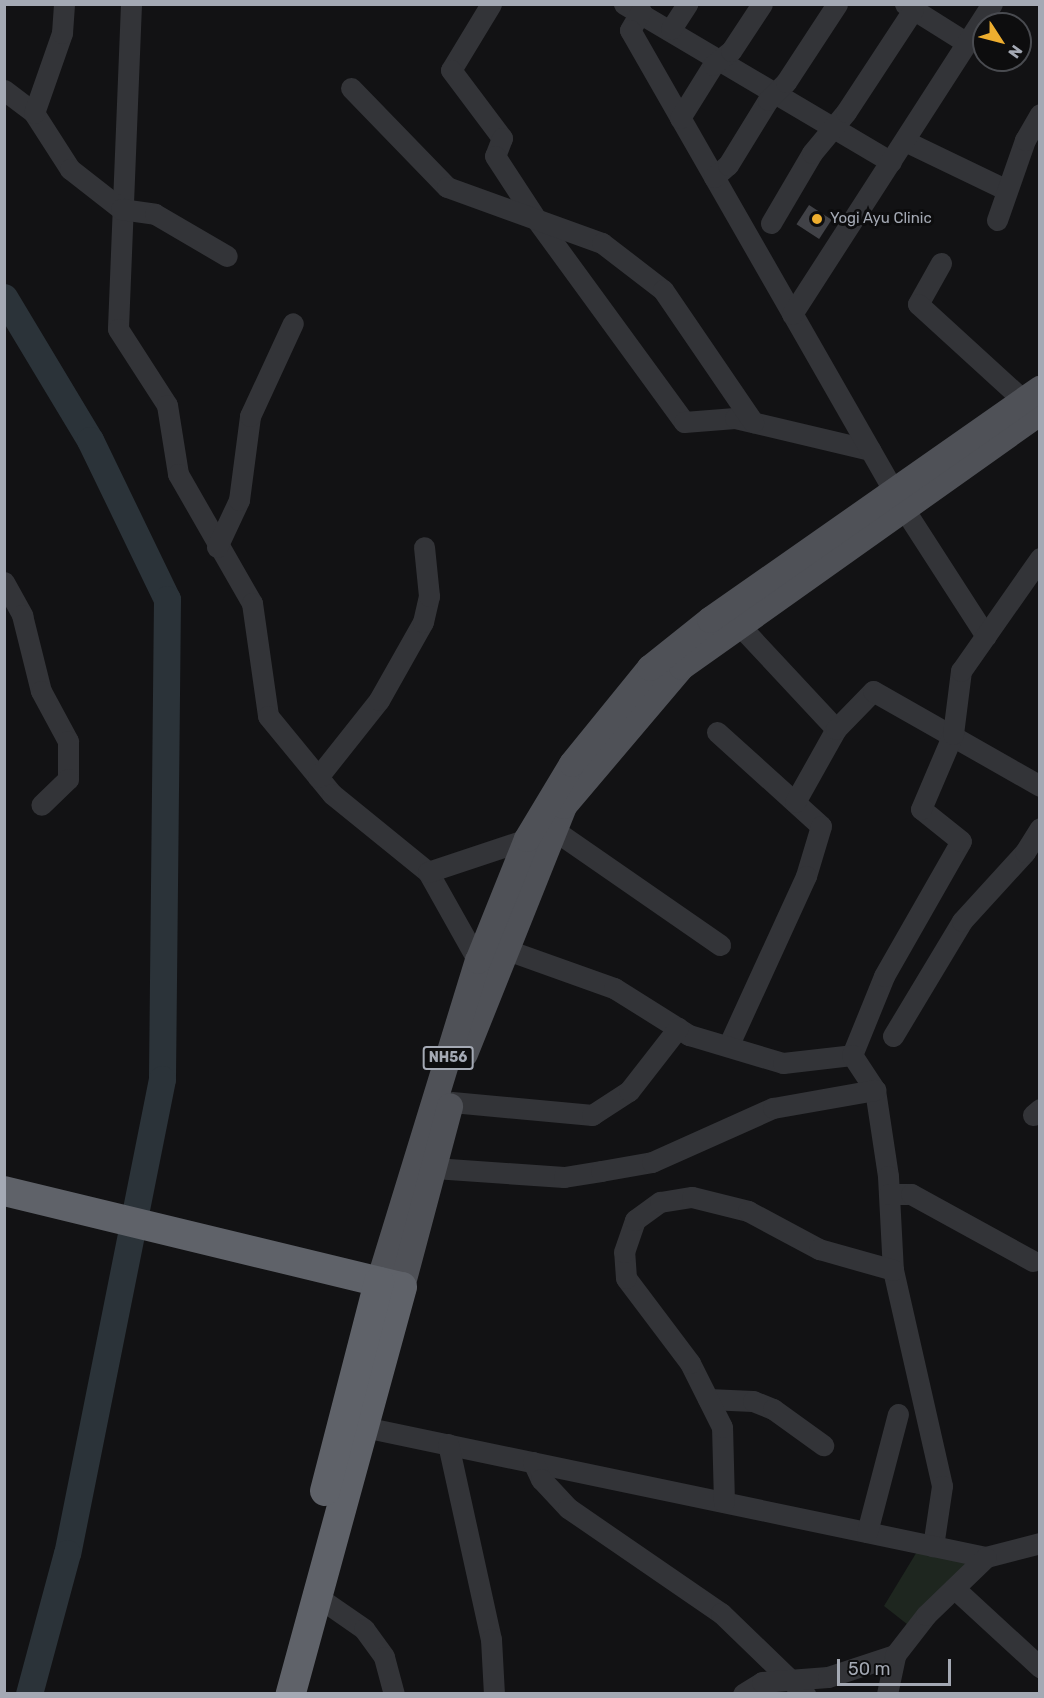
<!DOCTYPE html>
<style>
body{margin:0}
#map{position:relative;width:1044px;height:1698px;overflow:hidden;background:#121214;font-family:Rubik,sans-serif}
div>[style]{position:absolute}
.green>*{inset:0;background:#1e261f}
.river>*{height:27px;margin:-13.5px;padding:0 13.5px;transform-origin:13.5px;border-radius:13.5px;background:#2b3339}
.building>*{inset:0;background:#414247;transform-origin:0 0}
.minor>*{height:21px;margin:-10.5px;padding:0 10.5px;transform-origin:10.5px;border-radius:10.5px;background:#333438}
.major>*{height:26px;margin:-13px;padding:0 13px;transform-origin:13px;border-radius:13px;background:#4f5157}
.highway>*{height:30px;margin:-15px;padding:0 15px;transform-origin:15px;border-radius:15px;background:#5f6269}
.dots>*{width:16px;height:16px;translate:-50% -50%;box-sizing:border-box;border:3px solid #0d0d0e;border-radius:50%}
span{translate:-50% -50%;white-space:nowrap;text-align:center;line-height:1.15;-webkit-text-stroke:6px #0d0d0e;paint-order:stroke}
.shield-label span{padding:2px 4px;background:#0d0d0e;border:2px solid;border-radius:4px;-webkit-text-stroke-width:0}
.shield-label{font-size:14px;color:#a4a9b4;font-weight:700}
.poi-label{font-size:15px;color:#a4a9b4}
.left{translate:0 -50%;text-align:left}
.frame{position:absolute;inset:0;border:6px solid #a4a9b4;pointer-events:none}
.north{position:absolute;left:972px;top:12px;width:60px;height:60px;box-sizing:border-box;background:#0d0d0e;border:2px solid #494b50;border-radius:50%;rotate:126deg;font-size:16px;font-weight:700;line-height:24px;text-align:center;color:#a4a9b4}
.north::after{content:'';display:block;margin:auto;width:21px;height:27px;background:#eeae2f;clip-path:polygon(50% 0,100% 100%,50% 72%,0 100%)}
.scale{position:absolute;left:837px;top:1659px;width:114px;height:27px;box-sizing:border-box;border:3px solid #a4a9b4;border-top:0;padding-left:8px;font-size:18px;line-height:21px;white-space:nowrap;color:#a4a9b4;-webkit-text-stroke:4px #0d0d0e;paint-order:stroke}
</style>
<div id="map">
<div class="green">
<i style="clip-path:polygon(921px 1545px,981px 1559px,912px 1628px,884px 1606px)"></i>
</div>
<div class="river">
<i style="left:4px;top:297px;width:167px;rotate:59deg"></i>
<i style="left:90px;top:440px;width:177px;rotate:64.2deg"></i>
<i style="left:167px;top:599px;width:480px;rotate:90.6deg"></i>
<i style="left:162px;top:1079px;width:483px;rotate:101.3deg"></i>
<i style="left:67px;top:1553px;width:146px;rotate:105.1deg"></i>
</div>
<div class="building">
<i style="left:809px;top:205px;width:27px;height:23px;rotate:33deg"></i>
</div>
<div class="minor">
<i style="left:131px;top:4px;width:325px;rotate:92.3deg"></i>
<i style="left:118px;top:329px;width:90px;rotate:57.2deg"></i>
<i style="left:167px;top:405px;width:70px;rotate:80.9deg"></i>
<i style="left:178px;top:474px;width:149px;rotate:60.2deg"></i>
<i style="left:252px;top:603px;width:114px;rotate:81.9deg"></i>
<i style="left:268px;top:716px;width:101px;rotate:50.6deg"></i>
<i style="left:332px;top:794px;width:124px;rotate:39.1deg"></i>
<i style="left:491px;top:4px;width:77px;rotate:121.2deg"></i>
<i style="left:451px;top:70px;width:85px;rotate:53.1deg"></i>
<i style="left:502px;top:138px;width:19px;rotate:111deg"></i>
<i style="left:495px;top:156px;width:75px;rotate:56.9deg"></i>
<i style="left:536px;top:219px;width:251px;rotate:53.9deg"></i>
<i style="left:684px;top:422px;width:51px;rotate:-4.5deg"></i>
<i style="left:735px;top:418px;width:139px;rotate:13.3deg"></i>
<i style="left:624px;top:4px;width:310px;rotate:30.6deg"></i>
<i style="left:905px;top:4px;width:73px;rotate:32.2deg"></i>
<i style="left:641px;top:11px;width:22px;rotate:120deg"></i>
<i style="left:630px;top:30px;width:552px;rotate:60.23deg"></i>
<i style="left:904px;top:509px;width:151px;rotate:57.2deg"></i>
<i style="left:671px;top:29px;width:30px;rotate:-57deg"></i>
<i style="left:351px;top:88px;width:138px;rotate:45.9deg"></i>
<i style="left:447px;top:187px;width:165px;rotate:19.9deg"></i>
<i style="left:602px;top:243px;width:77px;rotate:37.6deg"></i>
<i style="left:663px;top:290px;width:160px;rotate:55.7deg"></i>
<i style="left:4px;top:90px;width:38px;rotate:37deg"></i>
<i style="left:34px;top:113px;width:67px;rotate:57.3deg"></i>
<i style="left:70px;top:169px;width:65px;rotate:38.1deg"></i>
<i style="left:121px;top:209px;width:34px;rotate:8deg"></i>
<i style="left:155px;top:214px;width:83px;rotate:30.3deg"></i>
<i style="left:34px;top:113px;width:85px;rotate:-70.7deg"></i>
<i style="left:62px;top:33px;width:29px;rotate:-86deg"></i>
<i style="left:680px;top:118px;width:62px;rotate:-58.1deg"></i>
<i style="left:713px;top:65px;width:23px;rotate:-38deg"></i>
<i style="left:731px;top:51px;width:56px;rotate:-56.6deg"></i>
<i style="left:905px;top:141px;width:113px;rotate:25.7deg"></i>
<i style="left:714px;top:177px;width:18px;rotate:-41deg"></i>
<i style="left:728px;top:165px;width:76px;rotate:-58.4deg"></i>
<i style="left:768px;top:100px;width:25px;rotate:-45deg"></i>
<i style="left:786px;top:82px;width:93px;rotate:-56.8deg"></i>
<i style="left:997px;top:220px;width:85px;rotate:-70.7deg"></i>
<i style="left:1025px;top:140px;width:30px;rotate:-60deg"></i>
<i style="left:771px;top:223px;width:81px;rotate:-59.6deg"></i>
<i style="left:812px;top:153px;width:53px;rotate:-50.3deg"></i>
<i style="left:846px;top:112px;width:122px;rotate:-56.7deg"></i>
<i style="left:941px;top:263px;width:47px;rotate:119.3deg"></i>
<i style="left:918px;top:304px;width:142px;rotate:42.4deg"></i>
<i style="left:792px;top:314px;width:369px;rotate:-57.2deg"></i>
<i style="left:217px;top:547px;width:52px;rotate:-64.9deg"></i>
<i style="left:239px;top:500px;width:85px;rotate:-82.5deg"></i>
<i style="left:250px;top:416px;width:102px;rotate:-65.2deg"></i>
<i style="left:4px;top:582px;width:38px;rotate:61deg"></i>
<i style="left:22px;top:615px;width:78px;rotate:76deg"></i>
<i style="left:41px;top:691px;width:57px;rotate:61.6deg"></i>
<i style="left:68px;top:741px;width:38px;rotate:90deg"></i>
<i style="left:68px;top:779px;width:37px;rotate:136deg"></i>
<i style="left:740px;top:626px;width:141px;rotate:47deg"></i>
<i style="left:717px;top:732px;width:140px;rotate:42.1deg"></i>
<i style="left:821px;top:826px;width:52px;rotate:106.7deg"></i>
<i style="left:806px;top:876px;width:187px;rotate:114.6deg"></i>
<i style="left:318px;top:777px;width:98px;rotate:-51.6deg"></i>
<i style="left:379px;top:700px;width:90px;rotate:-60.6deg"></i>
<i style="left:423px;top:622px;width:27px;rotate:-77deg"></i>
<i style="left:429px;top:596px;width:49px;rotate:-95.8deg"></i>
<i style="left:795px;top:802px;width:84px;rotate:-60.7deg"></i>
<i style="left:836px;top:729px;width:53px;rotate:-45.8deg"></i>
<i style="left:873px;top:691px;width:192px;rotate:29.6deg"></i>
<i style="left:554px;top:830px;width:202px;rotate:34.7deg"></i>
<i style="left:507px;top:950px;width:114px;rotate:19.6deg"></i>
<i style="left:614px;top:988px;width:89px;rotate:32.1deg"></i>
<i style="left:689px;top:1035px;width:98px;rotate:16.6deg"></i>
<i style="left:783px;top:1063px;width:69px;rotate:-6.6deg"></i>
<i style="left:478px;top:961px;width:102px;rotate:-119.3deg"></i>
<i style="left:428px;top:872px;width:104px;rotate:-18.4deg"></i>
<i style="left:893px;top:1036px;width:134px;rotate:-59deg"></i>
<i style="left:962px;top:921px;width:93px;rotate:-47.6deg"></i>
<i style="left:1025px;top:852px;width:28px;rotate:-58deg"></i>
<i style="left:852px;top:1055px;width:85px;rotate:-67.9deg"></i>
<i style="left:884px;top:976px;width:155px;rotate:-60.3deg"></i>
<i style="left:961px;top:841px;width:51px;rotate:-141.3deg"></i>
<i style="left:921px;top:809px;width:82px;rotate:-66.9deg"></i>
<i style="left:953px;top:734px;width:64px;rotate:-82.8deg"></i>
<i style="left:961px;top:671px;width:138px;rotate:-55deg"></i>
<i style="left:852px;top:1055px;width:42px;rotate:56.7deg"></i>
<i style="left:875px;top:1090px;width:87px;rotate:81.4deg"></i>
<i style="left:888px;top:1176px;width:94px;rotate:87deg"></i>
<i style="left:893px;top:1270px;width:221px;rotate:77.2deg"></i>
<i style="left:942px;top:1486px;width:61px;rotate:98.5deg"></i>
<i style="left:452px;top:1102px;width:141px;rotate:5.3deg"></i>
<i style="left:592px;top:1115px;width:44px;rotate:-33deg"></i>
<i style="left:629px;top:1091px;width:80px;rotate:-52.1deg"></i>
<i style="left:1033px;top:1115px;width:9px;rotate:-41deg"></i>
<i style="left:434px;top:1168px;width:130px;rotate:4deg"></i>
<i style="left:564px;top:1177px;width:37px;rotate:-9deg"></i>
<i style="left:601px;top:1171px;width:52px;rotate:-10deg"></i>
<i style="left:652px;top:1162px;width:133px;rotate:-24.1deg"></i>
<i style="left:773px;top:1108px;width:104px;rotate:-10deg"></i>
<i style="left:889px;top:1194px;width:22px"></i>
<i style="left:911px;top:1194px;width:139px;rotate:28.8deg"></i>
<i style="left:708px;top:1399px;width:45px;rotate:2.5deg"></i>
<i style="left:753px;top:1401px;width:22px;rotate:22deg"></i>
<i style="left:773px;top:1409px;width:62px;rotate:35.8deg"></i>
<i style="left:364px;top:1427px;width:635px;rotate:11.81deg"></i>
<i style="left:986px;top:1557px;width:56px;rotate:-14.5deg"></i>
<i style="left:448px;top:1444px;width:200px;rotate:77.6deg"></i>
<i style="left:491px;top:1639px;width:55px;rotate:86.9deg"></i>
<i style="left:533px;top:1462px;width:19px;rotate:65deg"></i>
<i style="left:541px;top:1479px;width:40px;rotate:47deg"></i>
<i style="left:568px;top:1508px;width:186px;rotate:34.5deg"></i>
<i style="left:721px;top:1613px;width:117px;rotate:44deg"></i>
<i style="left:724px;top:1502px;width:75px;rotate:-91.5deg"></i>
<i style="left:722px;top:1427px;width:72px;rotate:-116.6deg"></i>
<i style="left:690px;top:1363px;width:106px;rotate:-127deg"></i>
<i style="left:626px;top:1278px;width:26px;rotate:-94deg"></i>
<i style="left:624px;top:1252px;width:34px;rotate:-71deg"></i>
<i style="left:635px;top:1220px;width:31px;rotate:-36deg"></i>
<i style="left:660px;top:1202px;width:32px;rotate:-9deg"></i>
<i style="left:692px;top:1197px;width:58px;rotate:14deg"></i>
<i style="left:748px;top:1211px;width:81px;rotate:28.2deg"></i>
<i style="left:819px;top:1249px;width:77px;rotate:15.8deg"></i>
<i style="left:867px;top:1532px;width:122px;rotate:-75.3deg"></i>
<i style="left:954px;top:1588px;width:117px;rotate:42.6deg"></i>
<i style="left:318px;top:1597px;width:56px;rotate:34.8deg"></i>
<i style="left:364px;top:1629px;width:34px;rotate:54deg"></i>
<i style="left:384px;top:1657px;width:38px;rotate:75deg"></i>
<i style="left:743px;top:1694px;width:22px;rotate:-32deg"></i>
<i style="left:762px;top:1682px;width:66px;rotate:-4.3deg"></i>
<i style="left:828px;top:1677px;width:71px;rotate:-18.2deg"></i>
<i style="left:887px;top:1694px;width:40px;rotate:-78deg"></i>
<i style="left:895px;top:1655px;width:51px;rotate:-52.2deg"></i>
<i style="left:926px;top:1615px;width:83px;rotate:-44deg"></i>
</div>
<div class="major">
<i style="left:465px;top:1054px;width:267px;rotate:-68.2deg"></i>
<i style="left:564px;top:806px;width:182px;rotate:-49.7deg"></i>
<i style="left:682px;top:667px;width:439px;rotate:-35.4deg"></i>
<i style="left:379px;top:1282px;width:336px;rotate:-72.9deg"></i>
<i style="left:478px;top:961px;width:131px;rotate:-68.1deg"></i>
<i style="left:527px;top:839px;width:87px;rotate:-59deg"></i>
<i style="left:572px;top:764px;width:124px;rotate:-50.9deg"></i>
<i style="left:650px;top:668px;width:77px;rotate:-38.7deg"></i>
<i style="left:710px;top:620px;width:403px;rotate:-35deg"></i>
<i style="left:402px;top:1287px;width:187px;rotate:-75.1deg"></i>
</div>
<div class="highway">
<i style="left:4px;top:1191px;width:409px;rotate:13.6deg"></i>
<i style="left:402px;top:1287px;width:422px;rotate:105.3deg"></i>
<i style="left:325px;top:1491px;width:216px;rotate:-75.5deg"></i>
</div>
<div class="dots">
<i style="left:817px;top:219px;background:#eeae2f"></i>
</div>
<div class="shield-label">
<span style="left:448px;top:1058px">NH56</span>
</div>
<div class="poi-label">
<span class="left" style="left:830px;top:219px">Yogi Ayu Clinic</span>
</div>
<div class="frame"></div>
<div class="north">N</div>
<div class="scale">50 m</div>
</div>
